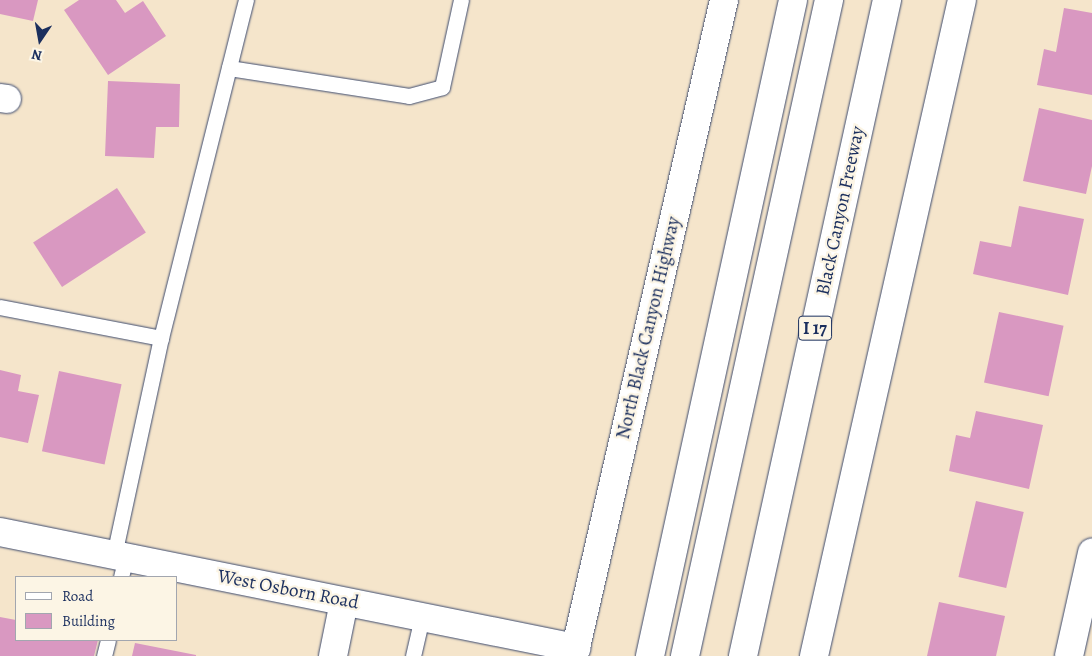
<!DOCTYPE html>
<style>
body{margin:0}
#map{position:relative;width:1092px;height:656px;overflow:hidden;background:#f5e5cb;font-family:Alegreya,serif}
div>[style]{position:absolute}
.building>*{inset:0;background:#d998c1;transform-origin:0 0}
.roads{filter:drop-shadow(0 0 1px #3c4a6e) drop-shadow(0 0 1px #3c4a6e)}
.lane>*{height:15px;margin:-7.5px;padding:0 7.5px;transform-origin:7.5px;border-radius:7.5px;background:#fff}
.street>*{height:28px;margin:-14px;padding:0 14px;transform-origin:14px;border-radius:14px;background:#fff}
.secondary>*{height:28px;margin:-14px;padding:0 14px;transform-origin:14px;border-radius:14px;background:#fff}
.highway>*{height:28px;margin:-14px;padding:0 14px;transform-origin:14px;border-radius:14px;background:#fff}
span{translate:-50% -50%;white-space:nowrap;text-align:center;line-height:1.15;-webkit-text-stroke:4.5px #fcf5e5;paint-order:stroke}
.shield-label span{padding:1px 4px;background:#fcf5e5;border:1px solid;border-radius:4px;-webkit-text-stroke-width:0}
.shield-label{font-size:18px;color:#1b2f5e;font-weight:700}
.street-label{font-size:19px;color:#1b2f5e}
.legend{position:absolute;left:15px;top:576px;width:162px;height:65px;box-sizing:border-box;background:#fcf5e5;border:1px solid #a2a6af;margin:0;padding:6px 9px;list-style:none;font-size:15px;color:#1b2f5e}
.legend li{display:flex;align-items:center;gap:10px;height:25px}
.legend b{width:25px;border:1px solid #a2a6af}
.north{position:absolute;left:15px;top:15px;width:50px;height:50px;-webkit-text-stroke:4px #fcf5e5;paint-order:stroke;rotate:192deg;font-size:14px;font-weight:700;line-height:20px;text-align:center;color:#1b2f5e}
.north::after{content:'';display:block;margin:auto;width:18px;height:22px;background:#1b2f5e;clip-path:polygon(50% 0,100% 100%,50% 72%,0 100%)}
</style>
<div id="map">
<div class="building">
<i style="clip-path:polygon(0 0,38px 0,33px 21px,0 14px)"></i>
<i style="clip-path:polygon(79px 0,116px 0,125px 13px,143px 1px,166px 36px,108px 75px,64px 10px)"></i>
<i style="clip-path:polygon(1064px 8px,1092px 13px,1092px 95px,1037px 85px,1044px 49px,1056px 52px)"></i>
<i style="clip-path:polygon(108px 81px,180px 84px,179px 127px,156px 127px,154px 158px,105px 156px)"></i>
<i style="clip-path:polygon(1039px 108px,1092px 120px,1092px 166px,1086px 194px,1023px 181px)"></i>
<i style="left:117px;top:188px;width:53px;height:100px;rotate:57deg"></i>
<i style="clip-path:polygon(1019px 206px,1084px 219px,1068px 295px,973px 274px,980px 241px,1011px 247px)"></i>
<i style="left:999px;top:312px;width:66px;height:72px;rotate:12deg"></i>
<i style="clip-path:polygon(0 370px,21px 375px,18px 391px,39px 395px,28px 443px,0 437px)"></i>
<i style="left:59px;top:371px;width:64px;height:82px;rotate:12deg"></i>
<i style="clip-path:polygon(976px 411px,1043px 425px,1029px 489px,949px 471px,956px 435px,970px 438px)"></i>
<i style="left:976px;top:501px;width:49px;height:78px;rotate:13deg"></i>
<i style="clip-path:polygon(939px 602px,1005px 616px,996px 656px,927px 656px)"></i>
<i style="clip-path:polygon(0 617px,16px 620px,16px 640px,98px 640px,94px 656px,0 656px)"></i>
<i style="clip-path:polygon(135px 643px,196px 655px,196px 656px,132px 656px)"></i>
</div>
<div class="roads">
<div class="lane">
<i style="left:229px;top:68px;width:182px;rotate:8.8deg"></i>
<i style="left:409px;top:96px;width:34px;rotate:-15deg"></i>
<i style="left:442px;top:87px;width:89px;rotate:-77.7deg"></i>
<i style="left:0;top:307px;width:164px;rotate:10.9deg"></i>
<i style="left:114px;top:555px;width:222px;rotate:-77.8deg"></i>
<i style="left:161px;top:338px;width:349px;rotate:-75.9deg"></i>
<i style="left:121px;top:577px;width:21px;rotate:-76deg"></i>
<i style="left:104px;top:656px;width:16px;rotate:-76deg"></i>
<i style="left:413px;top:656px;width:40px;rotate:-77deg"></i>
</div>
<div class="street">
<i style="left:0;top:98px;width:7px;rotate:8deg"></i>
<i style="left:333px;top:656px;width:55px;rotate:-78.5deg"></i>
<i style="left:1069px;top:656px;width:106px;rotate:-77.4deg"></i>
</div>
<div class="secondary">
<i style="left:0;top:532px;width:588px;rotate:11.39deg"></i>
<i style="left:574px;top:656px;width:673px;rotate:-77.12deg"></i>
<i style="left:814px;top:656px;width:672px;rotate:-77.29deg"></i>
</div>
<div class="highway">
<i style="left:650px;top:656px;width:671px;rotate:-77.7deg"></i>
<i style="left:685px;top:656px;width:672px;rotate:-77.62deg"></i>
<i style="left:743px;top:656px;width:672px;rotate:-77.62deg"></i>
</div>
</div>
<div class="shield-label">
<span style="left:815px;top:328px">I 17</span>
</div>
<div class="street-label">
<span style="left:841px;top:211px;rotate:-78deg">Black Canyon Freeway</span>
<span style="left:649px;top:328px;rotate:-77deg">North Black Canyon Highway</span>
<span style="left:288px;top:590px;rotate:11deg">West Osborn Road</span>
</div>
<ul class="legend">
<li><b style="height:6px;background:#fff"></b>Road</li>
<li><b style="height:14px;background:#d998c1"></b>Building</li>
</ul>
<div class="north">N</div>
</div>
